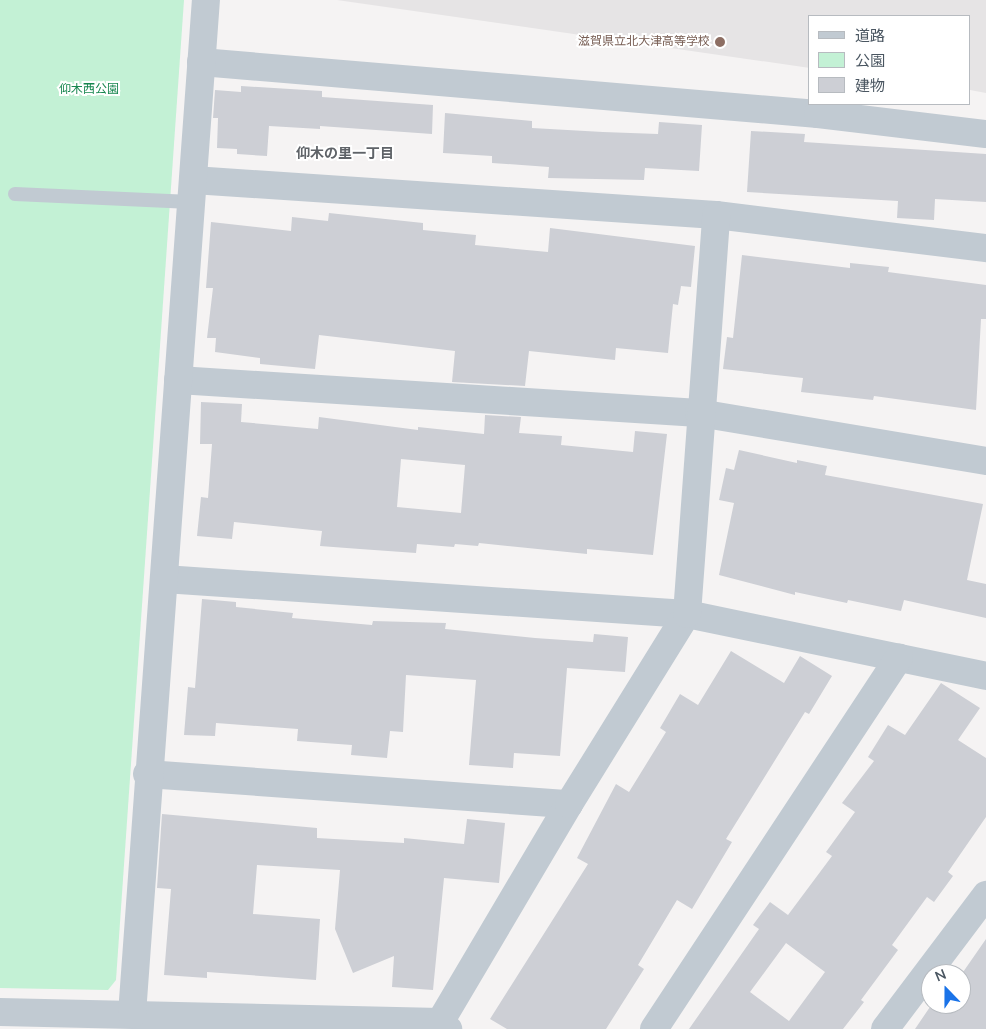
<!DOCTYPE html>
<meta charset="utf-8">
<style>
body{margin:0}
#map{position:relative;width:986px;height:1029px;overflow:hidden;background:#f5f3f3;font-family:"Nunito Sans","Noto Sans JP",sans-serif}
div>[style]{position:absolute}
.education>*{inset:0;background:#e6e4e5}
.green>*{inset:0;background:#c3f1d5}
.building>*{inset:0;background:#cdcfd5}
.lane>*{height:14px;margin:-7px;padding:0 7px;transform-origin:7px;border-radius:7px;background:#c1cad2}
.street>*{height:28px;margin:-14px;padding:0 14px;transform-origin:14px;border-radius:14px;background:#c1cad2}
.dots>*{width:14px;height:14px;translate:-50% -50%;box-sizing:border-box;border:2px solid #fff;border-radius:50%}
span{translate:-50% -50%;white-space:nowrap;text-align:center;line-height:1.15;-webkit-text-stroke:4px #fff;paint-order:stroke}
.education-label{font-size:12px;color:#785e54}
.right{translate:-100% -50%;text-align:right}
.park-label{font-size:12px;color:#17864f}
.neighbourhood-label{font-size:14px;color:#5f6368;font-weight:700}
.legend{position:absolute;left:808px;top:15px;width:162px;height:90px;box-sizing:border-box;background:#fff;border:1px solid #b7bbc0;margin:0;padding:6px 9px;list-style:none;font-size:15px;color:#4a5661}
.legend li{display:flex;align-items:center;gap:10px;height:25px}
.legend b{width:25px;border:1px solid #b7bbc0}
.north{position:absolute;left:921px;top:964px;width:50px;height:50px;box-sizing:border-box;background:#fff;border:1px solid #b7bbc0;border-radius:50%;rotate:338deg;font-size:14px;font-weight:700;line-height:20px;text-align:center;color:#4a5661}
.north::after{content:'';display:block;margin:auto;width:18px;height:22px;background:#1a73e8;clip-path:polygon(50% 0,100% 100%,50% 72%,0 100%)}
</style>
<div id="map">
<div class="education">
<i style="clip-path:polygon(337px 0,986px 0,986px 93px,970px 90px,970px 16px,810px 16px,810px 68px)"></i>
</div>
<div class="green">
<i style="clip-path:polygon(0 0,184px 0,116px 980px,108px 990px,0 988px)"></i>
</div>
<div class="building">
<i style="clip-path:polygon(241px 86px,322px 91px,322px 97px,433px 105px,432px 134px,320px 126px,320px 129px,269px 126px,267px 156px,237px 154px,237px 149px,217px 148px,218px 118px,213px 118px,215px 90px,241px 92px)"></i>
<i style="clip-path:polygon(445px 113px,532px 121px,532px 128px,603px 132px,658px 134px,659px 122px,702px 125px,699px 171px,645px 168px,644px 180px,548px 178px,549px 167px,492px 163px,492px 156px,443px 153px)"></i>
<i style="clip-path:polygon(751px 131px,805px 134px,804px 142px,986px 154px,986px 202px,935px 199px,934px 220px,897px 218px,898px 201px,747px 192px)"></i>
<i style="clip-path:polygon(329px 213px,423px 223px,423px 230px,476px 235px,475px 245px,548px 252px,550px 228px,695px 246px,691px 287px,681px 286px,678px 305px,673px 304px,668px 353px,616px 348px,615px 360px,529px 351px,525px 386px,452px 382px,455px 351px,319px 335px,315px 369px,260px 364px,260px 358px,215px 352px,216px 338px,207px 338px,213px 288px,206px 288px,211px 222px,291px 231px,292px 217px,328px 221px)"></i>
<i style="clip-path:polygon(742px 255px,850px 268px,850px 263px,889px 267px,888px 272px,986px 285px,986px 319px,981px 319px,976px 410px,874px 396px,873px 400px,801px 392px,803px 378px,723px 369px,727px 337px,733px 338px)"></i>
<i style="clip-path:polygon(evenodd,201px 402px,242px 404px,241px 422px,318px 429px,319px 417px,418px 430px,418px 427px,484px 434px,485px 415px,521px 417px,519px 433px,562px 436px,561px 445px,633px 452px,635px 431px,667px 434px,653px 555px,587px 549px,587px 554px,479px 543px,478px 546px,455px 544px,454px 547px,417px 544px,416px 553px,360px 549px,320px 546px,322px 531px,234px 522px,232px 539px,197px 536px,201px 497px,208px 498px,212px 444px,200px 444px,201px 402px,401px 459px,465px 465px,461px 513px,397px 507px,401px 459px)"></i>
<i style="clip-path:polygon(739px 450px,797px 463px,797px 460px,827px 466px,825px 475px,983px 504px,967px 580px,986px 584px,986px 618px,904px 600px,901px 611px,848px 600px,847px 603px,795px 592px,795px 595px,719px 575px,734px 503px,719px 500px,726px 468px,734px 470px)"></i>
<i style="clip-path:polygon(202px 599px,236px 602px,236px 607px,293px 613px,292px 618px,372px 625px,373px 621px,446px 623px,445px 629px,535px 638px,593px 642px,594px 634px,628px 637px,625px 672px,567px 668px,560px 756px,514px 753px,513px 768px,469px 765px,476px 680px,406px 675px,403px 732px,390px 731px,387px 758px,351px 755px,352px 745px,297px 741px,298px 729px,216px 723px,215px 736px,184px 735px,188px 687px,195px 688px)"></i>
<i style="clip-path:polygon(731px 651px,784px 683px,800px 656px,832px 676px,809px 714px,805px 712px,726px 839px,732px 842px,692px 909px,677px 900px,638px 965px,644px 969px,606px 1029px,507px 1029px,490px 1019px,588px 864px,577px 858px,616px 784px,629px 792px,666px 732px,660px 728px,680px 694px,698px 705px)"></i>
<i style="clip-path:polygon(evenodd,941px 683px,980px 708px,958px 740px,986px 758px,986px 817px,948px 872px,953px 876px,934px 902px,927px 897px,892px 945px,898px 950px,861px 1000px,864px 1002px,843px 1029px,689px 1029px,759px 929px,753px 925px,770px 902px,788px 915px,832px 856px,826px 852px,855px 812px,842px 803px,874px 761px,868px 757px,888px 725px,905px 735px,941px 683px,786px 943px,825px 972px,789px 1021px,750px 992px,786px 943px)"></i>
<i style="clip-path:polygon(162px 814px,317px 828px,317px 838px,404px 843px,404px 838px,464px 844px,467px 819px,505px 823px,499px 883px,444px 878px,433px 990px,392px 987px,394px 956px,353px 973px,335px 929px,340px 870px,257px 865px,253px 914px,320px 919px,316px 980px,207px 972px,207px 978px,164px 975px,171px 889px,157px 888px)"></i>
<i style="clip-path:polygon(986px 939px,986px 1029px,915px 1029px,932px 1004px,961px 1004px,961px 975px)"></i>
</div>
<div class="lane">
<i style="left:15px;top:194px;width:176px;rotate:2.6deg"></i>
</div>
<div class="street">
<i style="left:201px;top:62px;width:619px;rotate:4.82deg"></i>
<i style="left:818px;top:114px;width:169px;rotate:6.8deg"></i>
<i style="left:193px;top:180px;width:524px;rotate:3.83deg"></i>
<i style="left:716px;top:215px;width:272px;rotate:7deg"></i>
<i style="left:178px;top:380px;width:522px;rotate:3.62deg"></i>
<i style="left:699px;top:413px;width:291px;rotate:9.5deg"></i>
<i style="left:164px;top:579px;width:524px;rotate:3.83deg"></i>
<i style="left:687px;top:614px;width:305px;rotate:11.7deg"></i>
<i style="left:147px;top:774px;width:423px;rotate:4.1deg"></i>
<i style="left:0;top:1012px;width:440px;rotate:1.3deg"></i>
<i style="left:440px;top:1022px;width:11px;rotate:41deg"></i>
<i style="left:132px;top:1014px;width:1017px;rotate:-85.83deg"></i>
<i style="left:436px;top:1029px;width:261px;rotate:-59.4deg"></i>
<i style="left:569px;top:804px;width:224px;rotate:-58.2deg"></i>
<i style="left:687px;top:614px;width:400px;rotate:-85.8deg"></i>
<i style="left:654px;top:1029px;width:445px;rotate:-56.6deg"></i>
<i style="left:885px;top:1029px;width:168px;rotate:-53deg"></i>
</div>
<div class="dots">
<i style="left:720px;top:42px;background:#8d6e63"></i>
</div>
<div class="education-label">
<span class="right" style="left:710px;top:42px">滋賀県立北大津高等学校</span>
</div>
<div class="park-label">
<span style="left:89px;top:90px">仰木西公園</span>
</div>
<div class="neighbourhood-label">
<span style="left:345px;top:154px">仰木の里一丁目</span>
</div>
<ul class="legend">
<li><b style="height:6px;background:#c1cad2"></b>道路</li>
<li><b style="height:14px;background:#c3f1d5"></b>公園</li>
<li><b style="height:14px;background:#cdcfd5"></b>建物</li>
</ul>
<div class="north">N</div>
</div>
